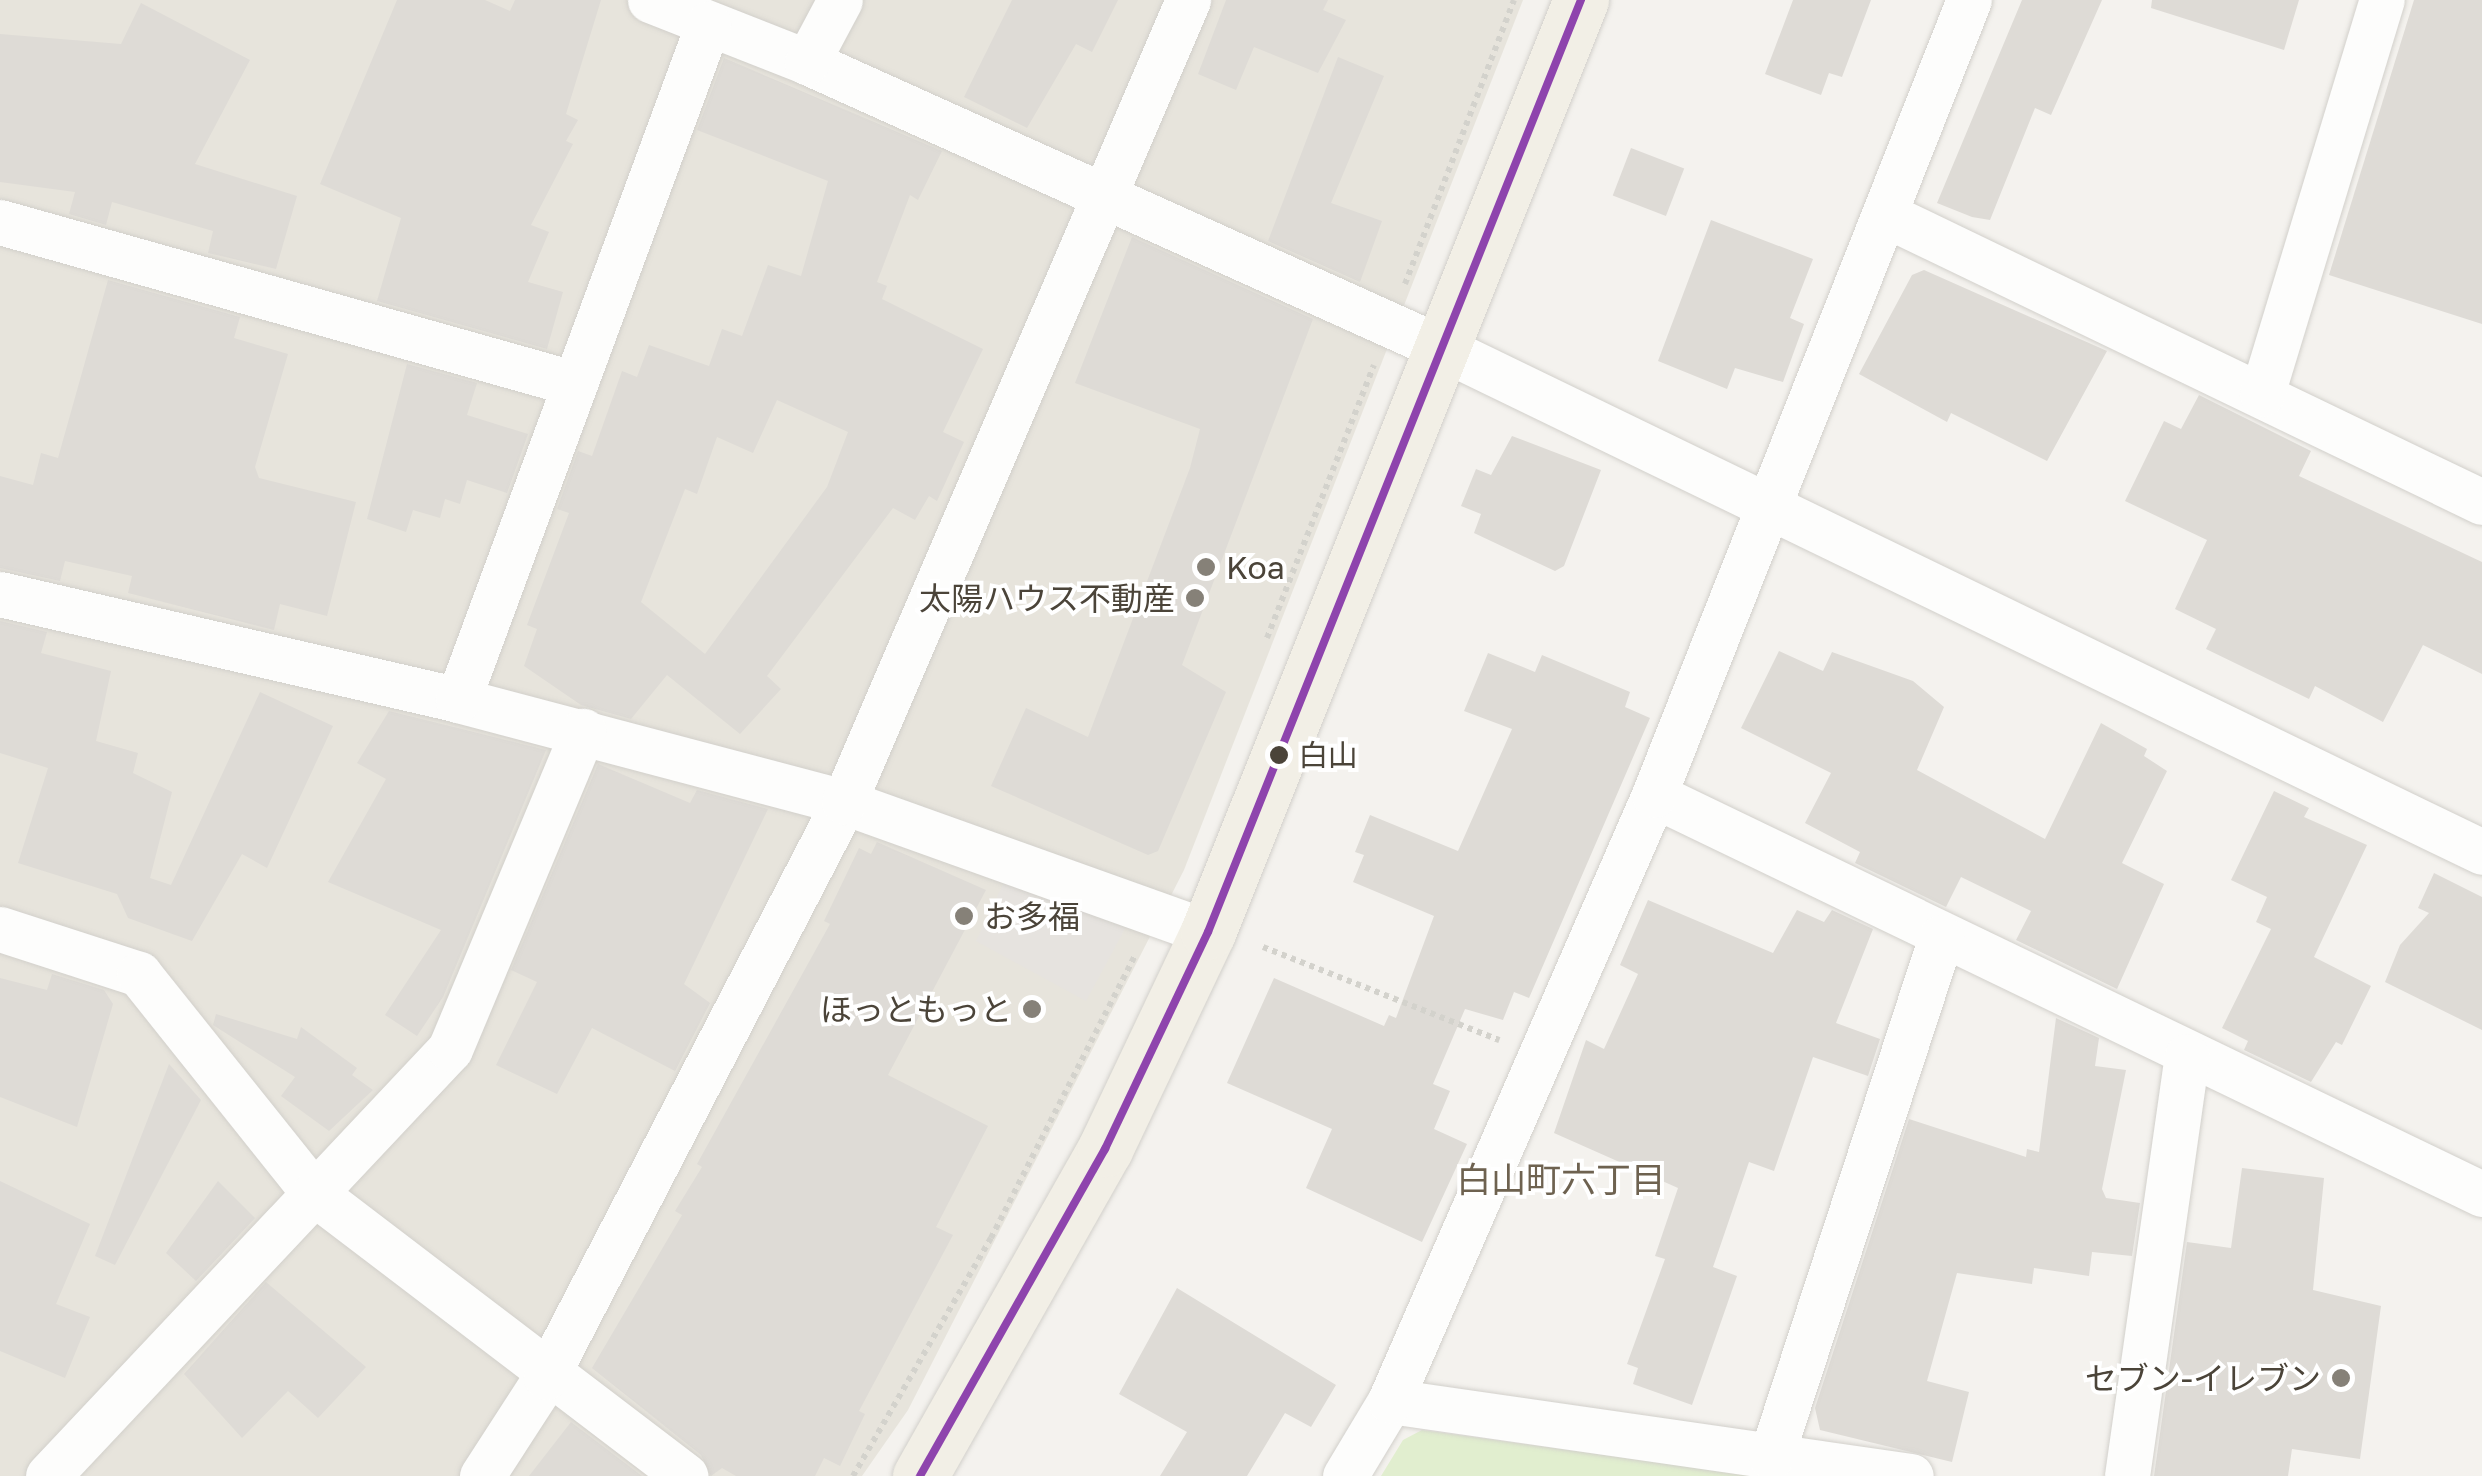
<!DOCTYPE html>
<meta charset="utf-8">
<style>
body{margin:0}
#map{position:relative;width:2482px;height:1476px;overflow:hidden;background:#f4f2ee;font-family:"Golos Text","Noto Sans JP",sans-serif}
div>[style]{position:absolute}
.residential>*{inset:0;background:#e7e4dc}
.green>*{inset:0;background:#e1eecf}
.parking>*{inset:0;background:#e6e3df}
.building>*{inset:0;background:#dedbd6;transform-origin:0 0}
.path>*{height:6px;margin-top:-3px;transform-origin:0;background:repeating-linear-gradient(90deg,#d3d2cc 0 5px,transparent 0 10px)}
.roads{filter:drop-shadow(0 0 2px #d2d0cb) drop-shadow(0 0 2px #d2d0cb)}
.minor>*{height:45px;margin:-22.5px;padding:0 22.5px;transform-origin:22.5px;border-radius:22.5px;background:#fdfdfc}
.major>*{height:55px;margin:-27.5px;padding:0 27.5px;transform-origin:27.5px;border-radius:27.5px;background:#f2efe6}
.bus-1>*{height:8px;margin:-4px;padding:0 4px;transform-origin:4px;border-radius:4px;background:#8e44ad}
.dots>*{width:28px;height:28px;translate:-50% -50%;box-sizing:border-box;border:5px solid #fff;border-radius:50%}
span{translate:-50% -50%;white-space:nowrap;text-align:center;line-height:1.15;-webkit-text-stroke:8px #fff;paint-order:stroke}
.bus-label{font-size:30px;color:#4b4439}
.left{translate:0 -50%;text-align:left}
.poi-label{font-size:32px;color:#4b4439}
.right{translate:-100% -50%;text-align:right}
.neighbourhood-label{font-size:35px;color:#6e6250}
</style>
<div id="map">
<div class="residential">
<i style="clip-path:polygon(0 0,1523px 0,1184px 870px,908px 1410px,862px 1476px,0 1476px)"></i>
</div>
<div class="green">
<i style="clip-path:polygon(1422px 1430px,1758px 1476px,1381px 1476px,1403px 1440px)"></i>
</div>
<div class="parking">
<i style="clip-path:polygon(1008px 874px,1127px 925px,1086px 1001px,976px 941px)"></i>
</div>
<div class="building">
<i style="clip-path:polygon(397px 0,485px 0,510px 11px,515px 0,601px 0,566px 114px,578px 120px,566px 141px,573px 144px,531px 225px,549px 232px,528px 282px,563px 292px,547px 349px,377px 301px,401px 218px,320px 184px)"></i>
<i style="clip-path:polygon(1012px 0,1118px 0,1092px 52px,1076px 44px,1027px 128px,964px 97px)"></i>
<i style="clip-path:polygon(1226px 0,1328px 0,1323px 10px,1346px 20px,1318px 73px,1254px 47px,1236px 90px,1198px 74px)"></i>
<i style="clip-path:polygon(1793px 0,1871px 0,1842px 77px,1829px 73px,1821px 95px,1765px 74px)"></i>
<i style="clip-path:polygon(2022px 0,2102px 0,2051px 115px,2035px 108px,1990px 220px,1972px 217px,1937px 203px)"></i>
<i style="clip-path:polygon(2152px 0,2299px 0,2284px 50px,2151px 8px)"></i>
<i style="clip-path:polygon(2414px 0,2482px 0,2482px 324px,2329px 275px)"></i>
<i style="clip-path:polygon(141px 3px,250px 60px,195px 164px,297px 196px,276px 269px,208px 253px,213px 231px,112px 202px,106px 225px,69px 214px,75px 192px,0 182px,0 34px,121px 44px)"></i>
<i style="clip-path:polygon(1338px 57px,1384px 76px,1331px 203px,1382px 221px,1360px 282px,1268px 241px)"></i>
<i style="clip-path:polygon(evenodd,724px 58px,942px 151px,918px 200px,910px 195px,877px 282px,887px 286px,882px 299px,983px 349px,943px 432px,964px 442px,937px 501px,929px 496px,915px 520px,893px 508px,767px 676px,781px 689px,740px 734px,667px 675px,631px 719px,581px 705px,524px 666px,537px 629px,527px 625px,569px 513px,557px 509px,578px 451px,592px 456px,622px 371px,637px 377px,649px 345px,709px 366px,722px 329px,742px 336px,768px 265px,801px 276px,828px 181px,697px 130px,724px 58px,777px 400px,848px 432px,827px 487px,705px 654px,641px 602px,685px 489px,697px 494px,717px 437px,753px 453px,777px 400px)"></i>
<i style="left:1631px;top:148px;width:57px;height:51px;rotate:21deg"></i>
<i style="clip-path:polygon(1711px 220px,1813px 259px,1790px 318px,1804px 324px,1783px 382px,1735px 368px,1727px 389px,1658px 361px)"></i>
<i style="clip-path:polygon(1132px 237px,1313px 319px,1182px 665px,1226px 692px,1158px 851px,1148px 855px,991px 786px,1026px 708px,1088px 737px,1190px 468px,1200px 429px,1075px 383px)"></i>
<i style="clip-path:polygon(1924px 270px,2107px 351px,2047px 461px,1951px 413px,1947px 422px,1859px 374px,1912px 275px)"></i>
<i style="clip-path:polygon(108px 280px,240px 317px,234px 338px,288px 354px,255px 467px,259px 478px,356px 502px,327px 616px,280px 604px,274px 630px,128px 593px,132px 576px,65px 561px,60px 581px,0 568px,0 476px,33px 485px,41px 453px,58px 458px)"></i>
<i style="clip-path:polygon(407px 364px,477px 383px,467px 415px,528px 434px,507px 493px,467px 480px,460px 504px,445px 499px,440px 518px,413px 510px,406px 532px,367px 519px)"></i>
<i style="clip-path:polygon(2199px 395px,2311px 451px,2299px 476px,2482px 562px,2482px 674px,2423px 645px,2383px 722px,2315px 686px,2309px 699px,2206px 649px,2216px 629px,2175px 609px,2207px 540px,2125px 501px,2164px 421px,2181px 429px)"></i>
<i style="clip-path:polygon(1512px 436px,1601px 470px,1564px 566px,1555px 571px,1474px 533px,1481px 514px,1461px 506px,1476px 469px,1491px 475px)"></i>
<i style="clip-path:polygon(0 621px,47px 632px,41px 653px,111px 671px,96px 741px,138px 753px,133px 773px,172px 792px,150px 878px,171px 885px,260px 692px,333px 726px,267px 868px,242px 854px,192px 941px,128px 918px,117px 894px,18px 863px,48px 768px,0 753px)"></i>
<i style="clip-path:polygon(1779px 651px,1823px 671px,1832px 652px,1913px 681px,1944px 707px,1917px 770px,2045px 839px,2101px 723px,2147px 749px,2144px 756px,2167px 771px,2122px 863px,2164px 884px,2117px 989px,2016px 940px,2031px 911px,1961px 877px,1946px 907px,1855px 863px,1860px 852px,1805px 823px,1831px 773px,1741px 728px)"></i>
<i style="clip-path:polygon(1488px 653px,1535px 672px,1542px 655px,1630px 692px,1625px 707px,1650px 718px,1529px 998px,1514px 992px,1503px 1020px,1465px 1009px,1433px 1084px,1450px 1091px,1434px 1129px,1467px 1144px,1422px 1242px,1306px 1188px,1332px 1129px,1227px 1083px,1274px 978px,1384px 1026px,1389px 1015px,1396px 1018px,1434px 916px,1353px 882px,1364px 855px,1355px 852px,1370px 815px,1458px 851px,1512px 729px,1464px 711px)"></i>
<i style="clip-path:polygon(389px 711px,546px 750px,443px 997px,417px 1036px,385px 1015px,441px 930px,328px 882px,386px 779px,357px 763px)"></i>
<i style="clip-path:polygon(598px 764px,690px 803px,697px 790px,768px 809px,684px 984px,710px 1003px,675px 1071px,592px 1028px,557px 1094px,496px 1065px,537px 982px,511px 970px)"></i>
<i style="clip-path:polygon(2274px 791px,2309px 808px,2304px 817px,2367px 845px,2314px 957px,2371px 986px,2342px 1045px,2336px 1042px,2311px 1082px,2244px 1050px,2248px 1041px,2222px 1028px,2271px 929px,2256px 922px,2267px 897px,2231px 880px)"></i>
<i style="clip-path:polygon(877px 842px,986px 890px,888px 1075px,988px 1126px,936px 1227px,953px 1235px,859px 1411px,865px 1414px,840px 1466px,824px 1458px,815px 1476px,736px 1476px,722px 1468px,711px 1476px,701px 1455px,592px 1368px,682px 1215px,675px 1211px,702px 1167px,697px 1164px,830px 924px,824px 921px,859px 848px,871px 854px)"></i>
<i style="clip-path:polygon(2434px 873px,2482px 897px,2482px 1030px,2385px 982px,2400px 945px,2429px 913px,2418px 908px)"></i>
<i style="clip-path:polygon(1648px 900px,1773px 953px,1797px 910px,1824px 922px,1832px 910px,1873px 929px,1836px 1023px,1880px 1039px,1868px 1076px,1813px 1057px,1774px 1171px,1749px 1162px,1713px 1267px,1737px 1276px,1692px 1405px,1633px 1384px,1638px 1368px,1627px 1364px,1665px 1259px,1655px 1256px,1678px 1188px,1554px 1133px,1586px 1040px,1604px 1049px,1638px 974px,1620px 965px)"></i>
<i style="clip-path:polygon(52px 974px,104px 990px,113px 1004px,77px 1127px,0 1097px,0 978px,47px 990px)"></i>
<i style="clip-path:polygon(216px 1014px,297px 1039px,301px 1027px,357px 1068px,352px 1075px,373px 1090px,329px 1131px,281px 1096px,295px 1077px,213px 1025px)"></i>
<i style="clip-path:polygon(2056px 1018px,2099px 1038px,2095px 1066px,2126px 1070px,2102px 1189px,2106px 1198px,2140px 1203px,2132px 1256px,2092px 1252px,2089px 1276px,2034px 1268px,2032px 1284px,1957px 1273px,1927px 1381px,1969px 1392px,1952px 1462px,1820px 1430px,1815px 1408px,1909px 1119px,2026px 1157px,2027px 1149px,2039px 1152px)"></i>
<i style="clip-path:polygon(169px 1064px,201px 1100px,115px 1265px,95px 1256px)"></i>
<i style="clip-path:polygon(2242px 1168px,2324px 1178px,2313px 1290px,2381px 1306px,2360px 1459px,2292px 1449px,2288px 1476px,2154px 1476px,2187px 1242px,2231px 1248px)"></i>
<i style="clip-path:polygon(0 1181px,90px 1224px,56px 1304px,90px 1317px,65px 1378px,0 1351px)"></i>
<i style="clip-path:polygon(218px 1181px,255px 1218px,196px 1281px,166px 1253px)"></i>
<i style="clip-path:polygon(266px 1282px,366px 1367px,318px 1418px,288px 1391px,242px 1438px,184px 1374px)"></i>
<i style="clip-path:polygon(1177px 1288px,1336px 1385px,1311px 1427px,1285px 1413px,1247px 1476px,1160px 1476px,1187px 1432px,1119px 1394px)"></i>
<i style="clip-path:polygon(571px 1422px,642px 1476px,529px 1476px)"></i>
</div>
<div class="path">
<i style="left:1405px;top:284px;width:304px;rotate:-69deg"></i>
<i style="left:1267px;top:638px;width:293px;rotate:-68.6deg"></i>
<i style="left:1263px;top:947px;width:254px;rotate:21.5deg"></i>
<i style="left:853px;top:1476px;width:275px;rotate:-59.9deg"></i>
<i style="left:991px;top:1238px;width:319px;rotate:-63deg"></i>
</div>
<div class="roads">
<div class="minor">
<i style="left:650px;top:0;width:169px;rotate:21.5deg"></i>
<i style="left:807px;top:62px;width:701px;rotate:24.26deg"></i>
<i style="left:1446px;top:350px;width:1151px;rotate:25.85deg"></i>
<i style="left:807px;top:62px;width:70px;rotate:-62deg"></i>
<i style="left:1888px;top:216px;width:659px;rotate:25.71deg"></i>
<i style="left:0;top:222px;width:591px;rotate:15.71deg"></i>
<i style="left:2262px;top:394px;width:412px;rotate:-73.1deg"></i>
<i style="left:0;top:594px;width:470px;rotate:13deg"></i>
<i style="left:458px;top:700px;width:399px;rotate:14.8deg"></i>
<i style="left:844px;top:802px;width:387px;rotate:19.7deg"></i>
<i style="left:458px;top:700px;width:721px;rotate:-69.7deg"></i>
<i style="left:1654px;top:795px;width:919px;rotate:25.73deg"></i>
<i style="left:0;top:929px;width:146px;rotate:17.9deg"></i>
<i style="left:139px;top:974px;width:280px;rotate:51.4deg"></i>
<i style="left:314px;top:1193px;width:467px;rotate:37.3deg"></i>
<i style="left:1390px;top:1401px;width:526px;rotate:8.19deg"></i>
<i style="left:1771px;top:1457px;width:547px;rotate:-71.9deg"></i>
<i style="left:48px;top:1476px;width:586px;rotate:-46.73deg"></i>
<i style="left:450px;top:1049px;width:345px;rotate:-67.3deg"></i>
<i style="left:482px;top:1476px;width:118px;rotate:-57.1deg"></i>
<i style="left:546px;top:1377px;width:648px;rotate:-62.6deg"></i>
<i style="left:844px;top:802px;width:873px;rotate:-66.78deg"></i>
<i style="left:1345px;top:1476px;width:87px;rotate:-59deg"></i>
<i style="left:1390px;top:1401px;width:661px;rotate:-66.46deg"></i>
<i style="left:1654px;top:795px;width:855px;rotate:-68.39deg"></i>
<i style="left:2127px;top:1476px;width:424px;rotate:-81.9deg"></i>
</div>
<div class="major">
<i style="left:920px;top:1476px;width:376px;rotate:-60.5deg"></i>
<i style="left:1105px;top:1149px;width:240px;rotate:-64.6deg"></i>
<i style="left:1208px;top:932px;width:1004px;rotate:-68.19deg"></i>
</div>
</div>
<div class="bus-1">
<i style="left:920px;top:1476px;width:376px;rotate:-60.5deg"></i>
<i style="left:1105px;top:1149px;width:240px;rotate:-64.6deg"></i>
<i style="left:1208px;top:932px;width:1004px;rotate:-68.19deg"></i>
</div>
<div class="dots">
<i style="left:1206px;top:567px;background:#868178"></i>
<i style="left:1195px;top:598px;background:#868178"></i>
<i style="left:1279px;top:755px;background:#4b4439"></i>
<i style="left:964px;top:916px;background:#868178"></i>
<i style="left:1032px;top:1009px;background:#868178"></i>
<i style="left:2341px;top:1378px;background:#868178"></i>
</div>
<div class="bus-label">
<span class="left" style="left:1298px;top:755px">白山</span>
</div>
<div class="poi-label">
<span class="left" style="left:1226px;top:567px">Koa</span>
<span class="right" style="left:1175px;top:598px">太陽ハウス不動産</span>
<span class="left" style="left:984px;top:916px">お多福</span>
<span class="right" style="left:1012px;top:1009px">ほっともっと</span>
<span class="right" style="left:2321px;top:1378px">セブン-イレブン</span>
</div>
<div class="neighbourhood-label">
<span style="left:1561px;top:1179px">白山町六丁目</span>
</div>
</div>
